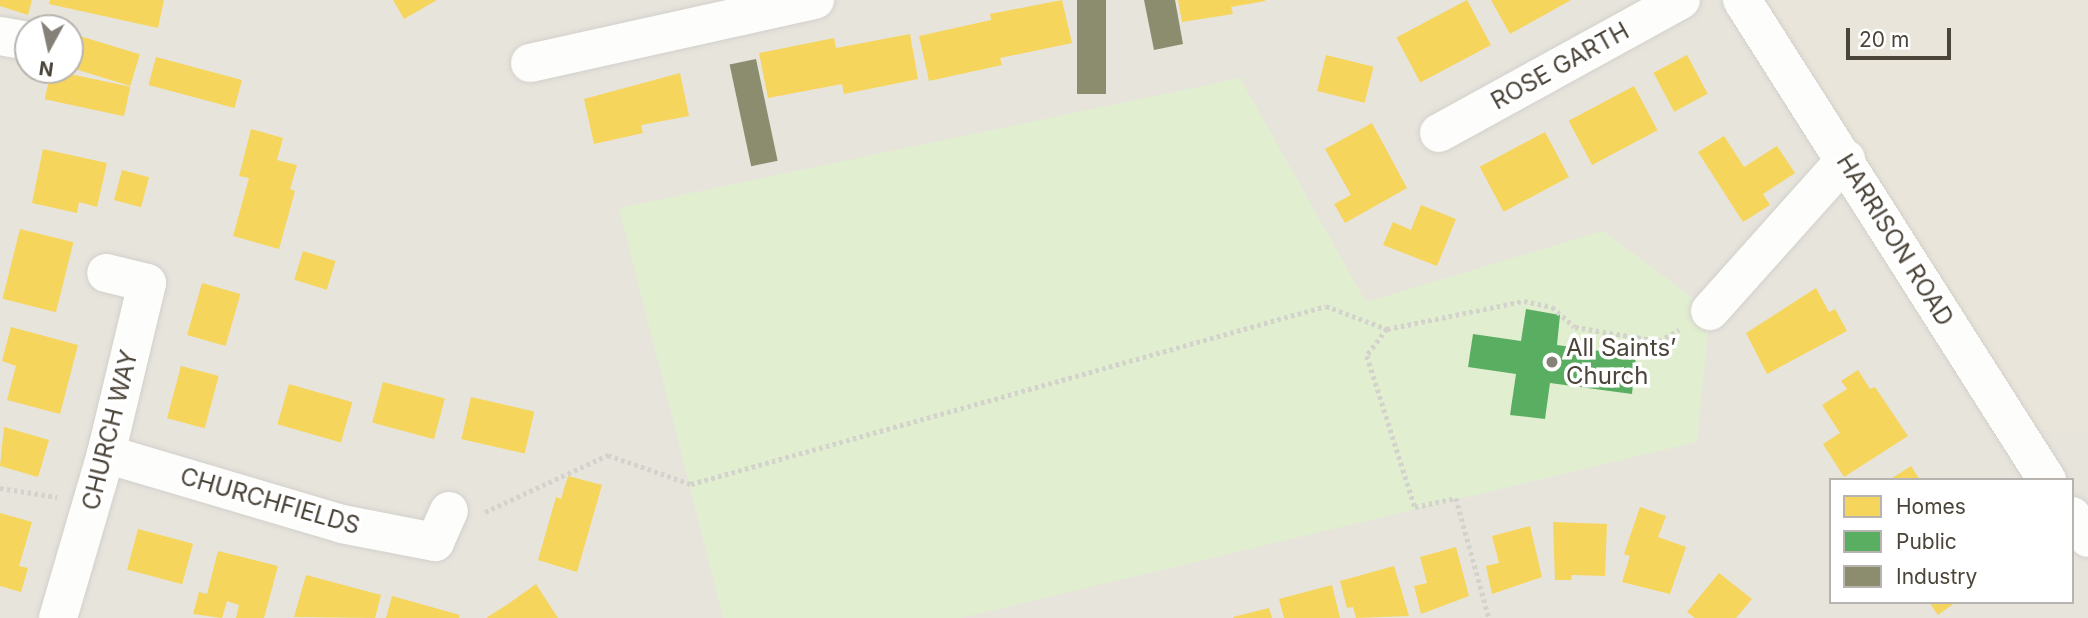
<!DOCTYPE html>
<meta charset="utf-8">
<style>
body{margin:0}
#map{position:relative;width:2088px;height:618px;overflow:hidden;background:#f4f2ee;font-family:Inter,sans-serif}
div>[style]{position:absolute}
.residential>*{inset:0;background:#e7e4dc}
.education>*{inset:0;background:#eae5da}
.green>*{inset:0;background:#e1eecf}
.homes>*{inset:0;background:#f6d55c;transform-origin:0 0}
.public>*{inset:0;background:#5aae61}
.industry>*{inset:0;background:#8c8c6e;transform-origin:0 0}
.path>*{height:4.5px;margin-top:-2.25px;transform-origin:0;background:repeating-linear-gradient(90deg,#d3d2cc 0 3.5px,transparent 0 7px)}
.roads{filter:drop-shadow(0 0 2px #d2d0cb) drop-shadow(0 0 2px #d2d0cb)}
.minor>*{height:38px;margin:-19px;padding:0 19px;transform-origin:19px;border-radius:19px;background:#fdfdfc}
.dots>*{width:19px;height:19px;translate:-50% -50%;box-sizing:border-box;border:4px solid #fff;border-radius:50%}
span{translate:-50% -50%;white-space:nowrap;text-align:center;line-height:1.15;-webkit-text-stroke:7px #fff;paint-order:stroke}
.street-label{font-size:24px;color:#4b4439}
.poi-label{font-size:24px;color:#4b4439}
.left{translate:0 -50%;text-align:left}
.legend{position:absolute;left:1829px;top:478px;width:245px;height:126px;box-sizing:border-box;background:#fff;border:2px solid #b7b4b0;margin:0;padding:9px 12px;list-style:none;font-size:21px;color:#4b4439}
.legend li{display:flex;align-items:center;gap:14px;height:35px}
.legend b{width:35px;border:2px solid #b7b4b0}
.north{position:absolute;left:14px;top:14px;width:70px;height:70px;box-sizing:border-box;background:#fff;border:2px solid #b7b4b0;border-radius:50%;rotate:188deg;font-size:19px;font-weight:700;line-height:28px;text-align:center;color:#4b4439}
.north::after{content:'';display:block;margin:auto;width:24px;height:32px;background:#868178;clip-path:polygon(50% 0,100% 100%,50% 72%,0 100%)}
.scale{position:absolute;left:1846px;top:28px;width:105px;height:32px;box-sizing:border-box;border:4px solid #4b4439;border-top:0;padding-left:9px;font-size:21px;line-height:24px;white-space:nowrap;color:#4b4439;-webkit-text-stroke:5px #fff;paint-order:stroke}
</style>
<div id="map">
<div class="residential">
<i style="clip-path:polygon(evenodd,0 0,1742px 0,2011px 429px,2088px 431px,2088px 618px,0 618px,0 0,28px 28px,70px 28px,70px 70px,28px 70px,28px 28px,0 0,1831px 480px,2072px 480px,2072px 602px,1831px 602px,1831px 480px)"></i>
</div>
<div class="education">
<i style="clip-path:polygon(1742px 0,2088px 0,2088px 431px,2011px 429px)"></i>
</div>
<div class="green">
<i style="clip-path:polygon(1240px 78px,1366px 302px,1603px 231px,1710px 311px,1697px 442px,961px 618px,723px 618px,619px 208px)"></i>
</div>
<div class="homes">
<i style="clip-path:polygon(0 0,32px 0,28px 15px,0 6px)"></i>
<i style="clip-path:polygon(50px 0,164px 0,158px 28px,49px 4px)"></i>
<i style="clip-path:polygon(393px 0,437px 0,404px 19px)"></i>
<i style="clip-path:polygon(1062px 0,1072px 43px,1000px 58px,1002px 65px,929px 81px,919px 36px,991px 20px,990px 14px)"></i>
<i style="clip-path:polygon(1178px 0,1265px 0,1265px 1px,1231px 7px,1233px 14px,1182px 22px)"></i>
<i style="left:1467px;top:0;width:51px;height:80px;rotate:62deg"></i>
<i style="clip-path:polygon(1491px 0,1571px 0,1510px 34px)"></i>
<i style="left:70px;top:33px;width:73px;height:33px;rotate:17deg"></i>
<i style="clip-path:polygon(910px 34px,918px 79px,844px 94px,842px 84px,768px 98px,759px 53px,834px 38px,836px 48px)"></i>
<i style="left:1326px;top:55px;width:49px;height:37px;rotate:14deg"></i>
<i style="left:1687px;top:55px;width:44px;height:38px;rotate:62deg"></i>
<i style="left:156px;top:57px;width:89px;height:29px;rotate:15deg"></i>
<i style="left:51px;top:70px;width:81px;height:30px;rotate:12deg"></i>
<i style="clip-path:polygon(680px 73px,689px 116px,641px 125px,643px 133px,594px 144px,584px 99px)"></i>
<i style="left:1634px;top:86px;width:50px;height:74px;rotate:62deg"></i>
<i style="clip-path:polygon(1372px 123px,1407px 188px,1345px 223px,1334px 204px,1351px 195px,1325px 149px)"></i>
<i style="clip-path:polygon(251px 129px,283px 138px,277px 160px,297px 165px,290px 189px,295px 191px,279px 249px,233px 236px,249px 178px,239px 176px)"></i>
<i style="left:1545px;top:132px;width:51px;height:74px;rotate:62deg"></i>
<i style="clip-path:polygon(1724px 136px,1744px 167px,1777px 146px,1795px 173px,1763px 194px,1770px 205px,1743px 222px,1698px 152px)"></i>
<i style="clip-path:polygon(43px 149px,107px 163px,97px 207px,79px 202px,77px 213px,32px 203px)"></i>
<i style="left:122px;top:170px;width:28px;height:31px;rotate:15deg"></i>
<i style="clip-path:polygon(1421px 205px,1456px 219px,1437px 266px,1383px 245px,1393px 222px,1411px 230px)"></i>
<i style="left:20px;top:229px;width:55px;height:72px;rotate:14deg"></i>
<i style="left:303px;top:251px;width:34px;height:30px;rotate:17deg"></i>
<i style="left:202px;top:283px;width:40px;height:54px;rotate:16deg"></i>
<i style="clip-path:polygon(1816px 288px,1829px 312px,1835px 309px,1847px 331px,1767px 374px,1746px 333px)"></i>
<i style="clip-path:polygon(11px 327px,78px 345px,60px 414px,7px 400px,16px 366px,2px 361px)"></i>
<i style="left:181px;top:366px;width:39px;height:54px;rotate:15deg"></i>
<i style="clip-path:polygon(1858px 370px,1870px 389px,1875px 387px,1908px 436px,1844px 477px,1823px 444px,1840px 433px,1822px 405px,1847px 389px,1841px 381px)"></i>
<i style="left:383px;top:382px;width:64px;height:42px;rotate:15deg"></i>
<i style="left:289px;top:384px;width:66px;height:42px;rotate:16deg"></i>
<i style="left:471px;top:397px;width:65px;height:43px;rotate:13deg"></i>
<i style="clip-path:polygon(4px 427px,49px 440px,38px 477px,0 466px)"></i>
<i style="clip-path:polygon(1911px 466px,1920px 480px,1889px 480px)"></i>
<i style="clip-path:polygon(568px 476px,602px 485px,577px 572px,538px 560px,556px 497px,561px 499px)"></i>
<i style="clip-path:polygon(1640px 507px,1666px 516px,1658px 537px,1686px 547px,1670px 594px,1622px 582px,1630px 556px,1624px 554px)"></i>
<i style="clip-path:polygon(0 513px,32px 522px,19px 566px,28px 568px,21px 592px,0 586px)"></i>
<i style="clip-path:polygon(1553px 522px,1607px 524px,1605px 576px,1572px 575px,1571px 580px,1555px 580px)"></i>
<i style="clip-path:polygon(1530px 526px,1542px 577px,1492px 594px,1486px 566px,1499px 563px,1492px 536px)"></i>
<i style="left:138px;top:529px;width:57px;height:42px;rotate:15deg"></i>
<i style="clip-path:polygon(1456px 547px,1469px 596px,1421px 614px,1414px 586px,1427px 583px,1420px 557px)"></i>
<i style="clip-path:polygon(218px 551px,278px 566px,264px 618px,236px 618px,239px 605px,227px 601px,222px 618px,193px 614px,199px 592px,207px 594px)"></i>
<i style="clip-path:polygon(1394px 566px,1409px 616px,1356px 618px,1353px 607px,1347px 608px,1340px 581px)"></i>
<i style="clip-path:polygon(1719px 573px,1752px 599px,1736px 618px,1695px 618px,1687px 612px)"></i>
<i style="clip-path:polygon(306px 575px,381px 595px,375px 618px,294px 617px)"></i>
<i style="clip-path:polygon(536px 584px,558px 618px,486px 618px,508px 604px)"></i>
<i style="clip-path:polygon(1332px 585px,1340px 618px,1284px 618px,1279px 599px)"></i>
<i style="clip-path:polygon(392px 596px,460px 615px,459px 618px,386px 618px)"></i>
<i style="clip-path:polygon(1929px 602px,1956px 602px,1938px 615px)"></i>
<i style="clip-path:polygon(1269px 608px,1272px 618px,1233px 618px,1233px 617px)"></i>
</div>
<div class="public">
<i style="clip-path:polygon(1526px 309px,1560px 315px,1557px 345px,1636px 356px,1632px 394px,1550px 383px,1545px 419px,1510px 415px,1516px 374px,1468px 367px,1473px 334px,1521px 341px)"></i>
</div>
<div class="industry">
<i style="left:1077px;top:0;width:29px;height:94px"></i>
<i style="clip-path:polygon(1144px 0,1175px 0,1183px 44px,1154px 50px)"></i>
<i style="left:756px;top:59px;width:104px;height:27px;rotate:78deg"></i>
</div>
<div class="path">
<i style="left:1387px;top:329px;width:34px;rotate:127deg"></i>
<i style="left:1367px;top:356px;width:158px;rotate:72.4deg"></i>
<i style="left:1415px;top:507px;width:42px;rotate:-12.4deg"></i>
<i style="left:1456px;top:498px;width:124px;rotate:74.6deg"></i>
<i style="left:0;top:488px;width:58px;rotate:9deg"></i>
<i style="left:485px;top:512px;width:136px;rotate:-24.9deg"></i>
<i style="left:608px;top:455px;width:88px;rotate:19.3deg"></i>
<i style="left:691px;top:484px;width:659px;rotate:-15.66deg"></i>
<i style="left:1326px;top:306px;width:65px;rotate:20.7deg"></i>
<i style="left:1387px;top:329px;width:140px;rotate:-11.6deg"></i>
<i style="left:1524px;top:301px;width:29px;rotate:12deg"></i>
<i style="left:1552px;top:307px;width:30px;rotate:41deg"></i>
<i style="left:1575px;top:327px;width:85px;rotate:9.5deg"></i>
<i style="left:1659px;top:341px;width:23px;rotate:-29deg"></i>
</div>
<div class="roads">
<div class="minor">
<i style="left:1742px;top:0;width:569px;rotate:57.57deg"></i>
<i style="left:0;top:36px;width:23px;rotate:10deg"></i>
<i style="left:530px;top:63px;width:292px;rotate:-12.5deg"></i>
<i style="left:1439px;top:133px;width:276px;rotate:-28.8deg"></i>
<i style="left:1710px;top:311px;width:204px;rotate:-48.2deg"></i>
<i style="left:106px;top:454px;width:246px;rotate:16.5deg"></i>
<i style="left:342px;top:524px;width:95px;rotate:11deg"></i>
<i style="left:435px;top:542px;width:34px;rotate:-66deg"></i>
<i style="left:2072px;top:516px;width:27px;rotate:54deg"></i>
<i style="left:58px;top:618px;width:171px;rotate:-73.7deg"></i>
<i style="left:106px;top:454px;width:176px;rotate:-76.5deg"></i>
<i style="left:147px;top:283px;width:42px;rotate:-166.3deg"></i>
</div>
</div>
<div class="dots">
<i style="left:1552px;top:362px;background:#868178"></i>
</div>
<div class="street-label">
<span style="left:1560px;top:66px;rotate:-29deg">ROSE GARTH</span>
<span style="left:1895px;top:240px;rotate:58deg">HARRISON ROAD</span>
<span style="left:110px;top:430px;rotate:-76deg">CHURCH WAY</span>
<span style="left:270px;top:501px;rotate:16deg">CHURCHFIELDS</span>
</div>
<div class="poi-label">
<span class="left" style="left:1566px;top:362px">All Saints’<br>Church</span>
</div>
<ul class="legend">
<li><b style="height:19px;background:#f6d55c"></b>Homes</li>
<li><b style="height:19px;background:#5aae61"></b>Public</li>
<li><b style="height:19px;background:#8c8c6e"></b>Industry</li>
</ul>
<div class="north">N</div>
<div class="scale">20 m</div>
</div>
